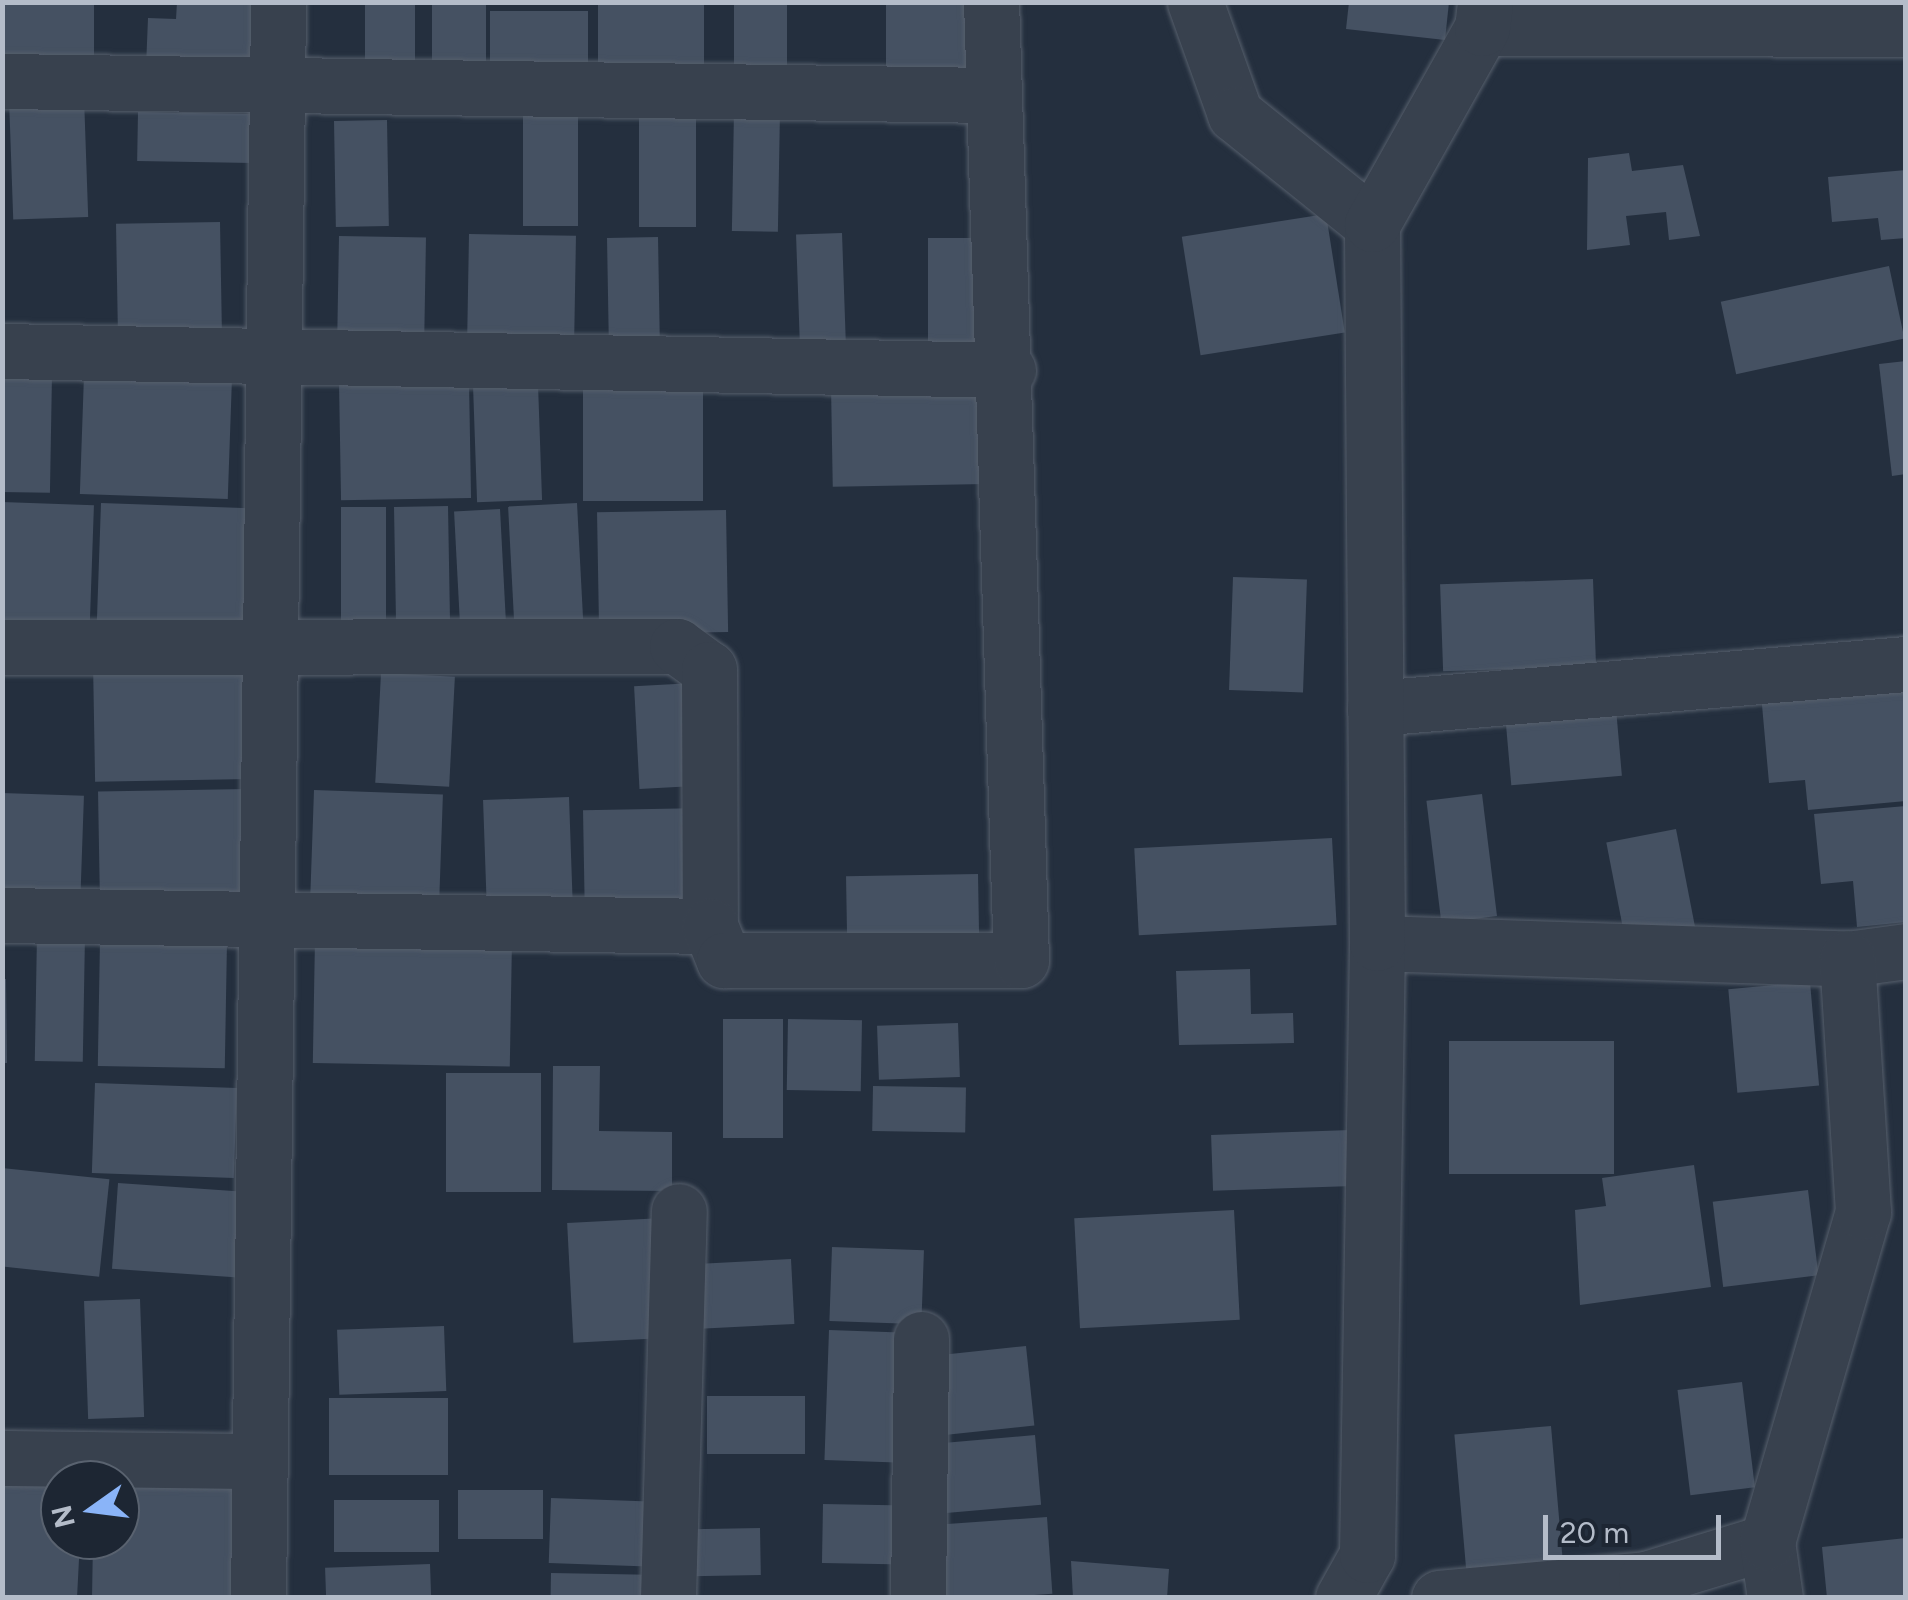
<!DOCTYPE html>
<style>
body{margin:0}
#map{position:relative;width:1908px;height:1600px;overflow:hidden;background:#242f3e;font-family:Figtree,sans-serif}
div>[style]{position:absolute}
.building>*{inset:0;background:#455162;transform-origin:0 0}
.roads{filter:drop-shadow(0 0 2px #565f6c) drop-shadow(0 0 2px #565f6c)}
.minor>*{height:55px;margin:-27.5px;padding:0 27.5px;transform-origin:27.5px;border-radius:27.5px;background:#38414e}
span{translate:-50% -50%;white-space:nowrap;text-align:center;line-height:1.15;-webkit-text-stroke:9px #1d2633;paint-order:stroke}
.frame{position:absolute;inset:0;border:5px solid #b4bcc9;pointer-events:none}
.north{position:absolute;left:40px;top:1460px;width:100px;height:100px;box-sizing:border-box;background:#1d2633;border:2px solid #59626f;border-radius:50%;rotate:256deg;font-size:28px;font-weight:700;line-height:40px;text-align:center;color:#b4bcc9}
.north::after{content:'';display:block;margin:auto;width:35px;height:45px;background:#8ab4f8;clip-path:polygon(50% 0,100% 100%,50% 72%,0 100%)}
.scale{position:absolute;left:1543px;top:1515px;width:178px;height:45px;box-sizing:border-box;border:5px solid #b4bcc9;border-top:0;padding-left:12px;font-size:30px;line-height:35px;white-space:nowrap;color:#b4bcc9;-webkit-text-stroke:8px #1d2633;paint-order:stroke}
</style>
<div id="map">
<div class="building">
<i style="left:3px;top:2px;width:91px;height:72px"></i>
<i style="clip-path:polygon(177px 2px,254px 2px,254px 70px,146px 67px,148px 18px,176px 19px)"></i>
<i style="left:365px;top:2px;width:50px;height:76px"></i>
<i style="left:432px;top:2px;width:54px;height:76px"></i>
<i style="left:598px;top:2px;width:106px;height:80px"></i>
<i style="left:734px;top:2px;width:53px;height:77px"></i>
<i style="left:886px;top:2px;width:97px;height:79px"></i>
<i style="clip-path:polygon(1349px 2px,1449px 2px,1445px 40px,1346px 29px)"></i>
<i style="left:490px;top:11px;width:98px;height:64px"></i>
<i style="left:84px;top:97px;width:120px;height:75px;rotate:88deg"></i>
<i style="left:639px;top:99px;width:57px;height:128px"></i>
<i style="left:734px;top:110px;width:46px;height:121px;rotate:1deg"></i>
<i style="left:138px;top:112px;width:115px;height:49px;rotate:1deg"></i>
<i style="left:523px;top:114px;width:55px;height:112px"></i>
<i style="left:387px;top:120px;width:106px;height:53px;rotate:89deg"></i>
<i style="clip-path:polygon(1629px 153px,1632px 171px,1683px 165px,1700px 236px,1669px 240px,1666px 212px,1626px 216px,1630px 245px,1587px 250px,1588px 158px)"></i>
<i style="clip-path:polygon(1906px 170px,1906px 238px,1881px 240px,1878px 218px,1832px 222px,1828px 177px)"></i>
<i style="left:1326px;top:214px;width:120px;height:146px;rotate:81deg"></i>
<i style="left:220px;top:222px;width:122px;height:104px;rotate:89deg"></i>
<i style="left:842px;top:233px;width:113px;height:46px;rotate:88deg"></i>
<i style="left:469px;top:234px;width:107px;height:111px;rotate:1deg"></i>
<i style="left:339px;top:236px;width:87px;height:104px;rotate:1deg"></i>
<i style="left:658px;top:237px;width:107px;height:51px;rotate:89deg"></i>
<i style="left:928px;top:238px;width:56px;height:117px"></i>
<i style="left:1889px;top:266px;width:74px;height:172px;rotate:78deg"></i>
<i style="clip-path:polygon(1906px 361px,1906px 474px,1892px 476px,1879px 364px)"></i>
<i style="left:2px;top:374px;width:50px;height:118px;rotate:1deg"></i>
<i style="left:84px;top:375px;width:148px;height:119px;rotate:2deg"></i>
<i style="left:583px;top:377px;width:120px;height:124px"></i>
<i style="left:469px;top:381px;width:117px;height:130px;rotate:89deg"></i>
<i style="left:538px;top:384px;width:116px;height:65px;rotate:88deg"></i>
<i style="left:984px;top:384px;width:100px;height:153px;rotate:89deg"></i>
<i style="left:2px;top:502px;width:92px;height:120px;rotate:2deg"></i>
<i style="left:101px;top:503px;width:149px;height:124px;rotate:2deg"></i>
<i style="left:577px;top:503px;width:131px;height:69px;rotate:87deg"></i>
<i style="left:448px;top:506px;width:123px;height:54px;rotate:89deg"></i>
<i style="left:341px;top:507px;width:45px;height:121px"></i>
<i style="left:500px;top:509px;width:126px;height:46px;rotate:87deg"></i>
<i style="left:726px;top:510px;width:122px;height:129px;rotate:89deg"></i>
<i style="left:1233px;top:577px;width:74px;height:113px;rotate:2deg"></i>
<i style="left:1593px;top:579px;width:87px;height:153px;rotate:88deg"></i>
<i style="left:247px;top:660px;width:119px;height:154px;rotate:89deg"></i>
<i style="left:381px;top:673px;width:74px;height:110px;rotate:3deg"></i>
<i style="clip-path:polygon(1906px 681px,1906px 801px,1808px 810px,1805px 780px,1769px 783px,1761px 694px)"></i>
<i style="left:694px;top:683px;width:103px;height:60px;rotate:87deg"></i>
<i style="left:1615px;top:697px;width:79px;height:111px;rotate:85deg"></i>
<i style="left:247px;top:789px;width:105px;height:149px;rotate:89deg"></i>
<i style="left:314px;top:790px;width:129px;height:113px;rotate:2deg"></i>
<i style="left:2px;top:793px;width:82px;height:100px;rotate:2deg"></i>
<i style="left:1482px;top:794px;width:123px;height:56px;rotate:83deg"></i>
<i style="left:569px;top:797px;width:114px;height:86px;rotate:88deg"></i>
<i style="clip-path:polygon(1906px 806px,1906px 922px,1857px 927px,1853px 881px,1821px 884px,1814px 814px)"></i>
<i style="left:705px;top:808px;width:103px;height:122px;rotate:89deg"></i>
<i style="left:1676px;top:829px;width:105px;height:71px;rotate:79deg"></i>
<i style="left:1332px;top:838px;width:87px;height:198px;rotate:87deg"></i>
<i style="left:978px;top:874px;width:72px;height:132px;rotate:89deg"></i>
<i style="left:37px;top:934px;width:48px;height:127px;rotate:1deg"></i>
<i style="left:315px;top:938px;width:197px;height:125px;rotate:1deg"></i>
<i style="left:100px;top:940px;width:127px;height:126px;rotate:1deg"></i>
<i style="clip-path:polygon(1250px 969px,1251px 1014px,1293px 1013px,1294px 1043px,1179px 1045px,1176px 971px)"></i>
<i style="clip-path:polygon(2px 979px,6px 979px,7px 1063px,2px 1063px)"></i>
<i style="left:1810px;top:982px;width:104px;height:82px;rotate:85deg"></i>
<i style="left:723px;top:1019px;width:60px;height:119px"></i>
<i style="left:788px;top:1019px;width:74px;height:71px;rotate:1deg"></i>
<i style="left:958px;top:1023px;width:54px;height:81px;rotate:88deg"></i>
<i style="left:1614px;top:1041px;width:133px;height:165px;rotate:90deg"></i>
<i style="clip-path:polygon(553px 1066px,600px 1066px,599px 1131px,672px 1132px,672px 1191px,552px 1190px)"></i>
<i style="left:446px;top:1073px;width:95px;height:119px"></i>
<i style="left:95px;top:1083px;width:142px;height:90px;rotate:2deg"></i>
<i style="left:873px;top:1086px;width:93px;height:45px;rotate:1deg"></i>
<i style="left:1351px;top:1130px;width:56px;height:140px;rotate:88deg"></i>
<i style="clip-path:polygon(1694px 1165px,1711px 1287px,1580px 1305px,1575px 1210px,1606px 1206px,1602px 1178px)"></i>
<i style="left:2px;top:1168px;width:108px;height:98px;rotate:6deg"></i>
<i style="left:118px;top:1183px;width:130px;height:86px;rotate:4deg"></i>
<i style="left:1808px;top:1190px;width:86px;height:96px;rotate:83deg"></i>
<i style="left:1234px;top:1210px;width:110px;height:160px;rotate:87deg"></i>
<i style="left:663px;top:1218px;width:120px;height:96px;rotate:87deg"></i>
<i style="left:832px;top:1247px;width:92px;height:74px;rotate:2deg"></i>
<i style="left:791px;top:1259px;width:65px;height:109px;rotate:87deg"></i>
<i style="left:140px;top:1299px;width:118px;height:56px;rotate:88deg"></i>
<i style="left:444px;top:1326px;width:65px;height:107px;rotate:88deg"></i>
<i style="left:829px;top:1330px;width:79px;height:130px;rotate:2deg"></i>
<i style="left:1026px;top:1346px;width:80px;height:95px;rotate:84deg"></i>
<i style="left:1742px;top:1382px;width:106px;height:65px;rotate:83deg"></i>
<i style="left:805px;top:1396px;width:58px;height:98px;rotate:90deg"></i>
<i style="left:448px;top:1398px;width:77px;height:119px;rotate:90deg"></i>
<i style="left:1551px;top:1426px;width:145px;height:97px;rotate:85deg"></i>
<i style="left:1035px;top:1435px;width:70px;height:101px;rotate:85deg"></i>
<i style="clip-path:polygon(246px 1477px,245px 1598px,92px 1598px,93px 1540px,120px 1540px,120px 1480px)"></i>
<i style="clip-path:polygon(2px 1480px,60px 1483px,60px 1540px,80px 1540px,77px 1598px,2px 1598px)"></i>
<i style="left:458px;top:1490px;width:85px;height:49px"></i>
<i style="left:551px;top:1498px;width:113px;height:65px;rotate:2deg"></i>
<i style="left:334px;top:1500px;width:105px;height:52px"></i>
<i style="left:823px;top:1504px;width:83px;height:59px;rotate:1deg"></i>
<i style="left:1047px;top:1517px;width:77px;height:107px;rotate:86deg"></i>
<i style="left:760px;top:1528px;width:47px;height:69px;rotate:89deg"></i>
<i style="clip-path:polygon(1906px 1538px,1906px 1598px,1827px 1598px,1822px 1547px)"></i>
<i style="clip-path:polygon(1071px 1561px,1169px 1569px,1167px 1598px,1073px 1598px)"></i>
<i style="left:430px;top:1564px;width:34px;height:105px;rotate:88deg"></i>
<i style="left:551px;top:1573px;width:112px;height:25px;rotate:1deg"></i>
</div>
<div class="roads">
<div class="minor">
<i style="left:1195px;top:2px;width:119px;rotate:70.3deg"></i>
<i style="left:1235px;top:114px;width:176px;rotate:38.8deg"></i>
<i style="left:1482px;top:28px;width:424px;rotate:0.1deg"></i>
<i style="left:2px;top:81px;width:992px;rotate:0.81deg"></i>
<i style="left:2px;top:351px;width:1006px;rotate:1.08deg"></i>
<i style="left:2px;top:647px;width:675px;rotate:-0.08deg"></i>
<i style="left:677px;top:646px;width:39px;rotate:36deg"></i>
<i style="left:709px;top:669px;width:257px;rotate:89.8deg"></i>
<i style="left:1375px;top:708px;width:533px;rotate:-4.74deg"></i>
<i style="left:2px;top:915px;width:708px;rotate:0.89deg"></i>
<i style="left:710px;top:926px;width:37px;rotate:68deg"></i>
<i style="left:724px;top:960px;width:297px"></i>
<i style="left:1021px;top:960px;width:958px;rotate:-91.79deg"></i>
<i style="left:1377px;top:943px;width:470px;rotate:1.9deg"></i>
<i style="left:1847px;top:959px;width:60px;rotate:-7.7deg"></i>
<i style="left:2px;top:1458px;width:256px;rotate:0.7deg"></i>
<i style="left:258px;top:1598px;width:1596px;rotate:-89.28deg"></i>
<i style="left:668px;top:1598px;width:387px;rotate:-88.4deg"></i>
<i style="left:918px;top:1598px;width:259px;rotate:-89.3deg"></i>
<i style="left:1343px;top:1598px;width:49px;rotate:-60.8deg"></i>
<i style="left:1367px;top:1555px;width:612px;rotate:-89.06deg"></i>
<i style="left:1377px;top:943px;width:719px;rotate:-90.4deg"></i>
<i style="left:1372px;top:224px;width:225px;rotate:-60.7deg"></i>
<i style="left:1482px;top:28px;width:26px;rotate:-83deg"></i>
<i style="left:1439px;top:1598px;width:208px;rotate:-5.2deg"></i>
<i style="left:1646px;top:1579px;width:127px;rotate:-17deg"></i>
<i style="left:1775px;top:1598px;width:57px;rotate:-98.1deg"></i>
<i style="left:1767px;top:1542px;width:344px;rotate:-73.8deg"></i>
<i style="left:1863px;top:1212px;width:254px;rotate:-93.6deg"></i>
</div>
</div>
<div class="frame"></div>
<div class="north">N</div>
<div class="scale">20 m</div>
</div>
